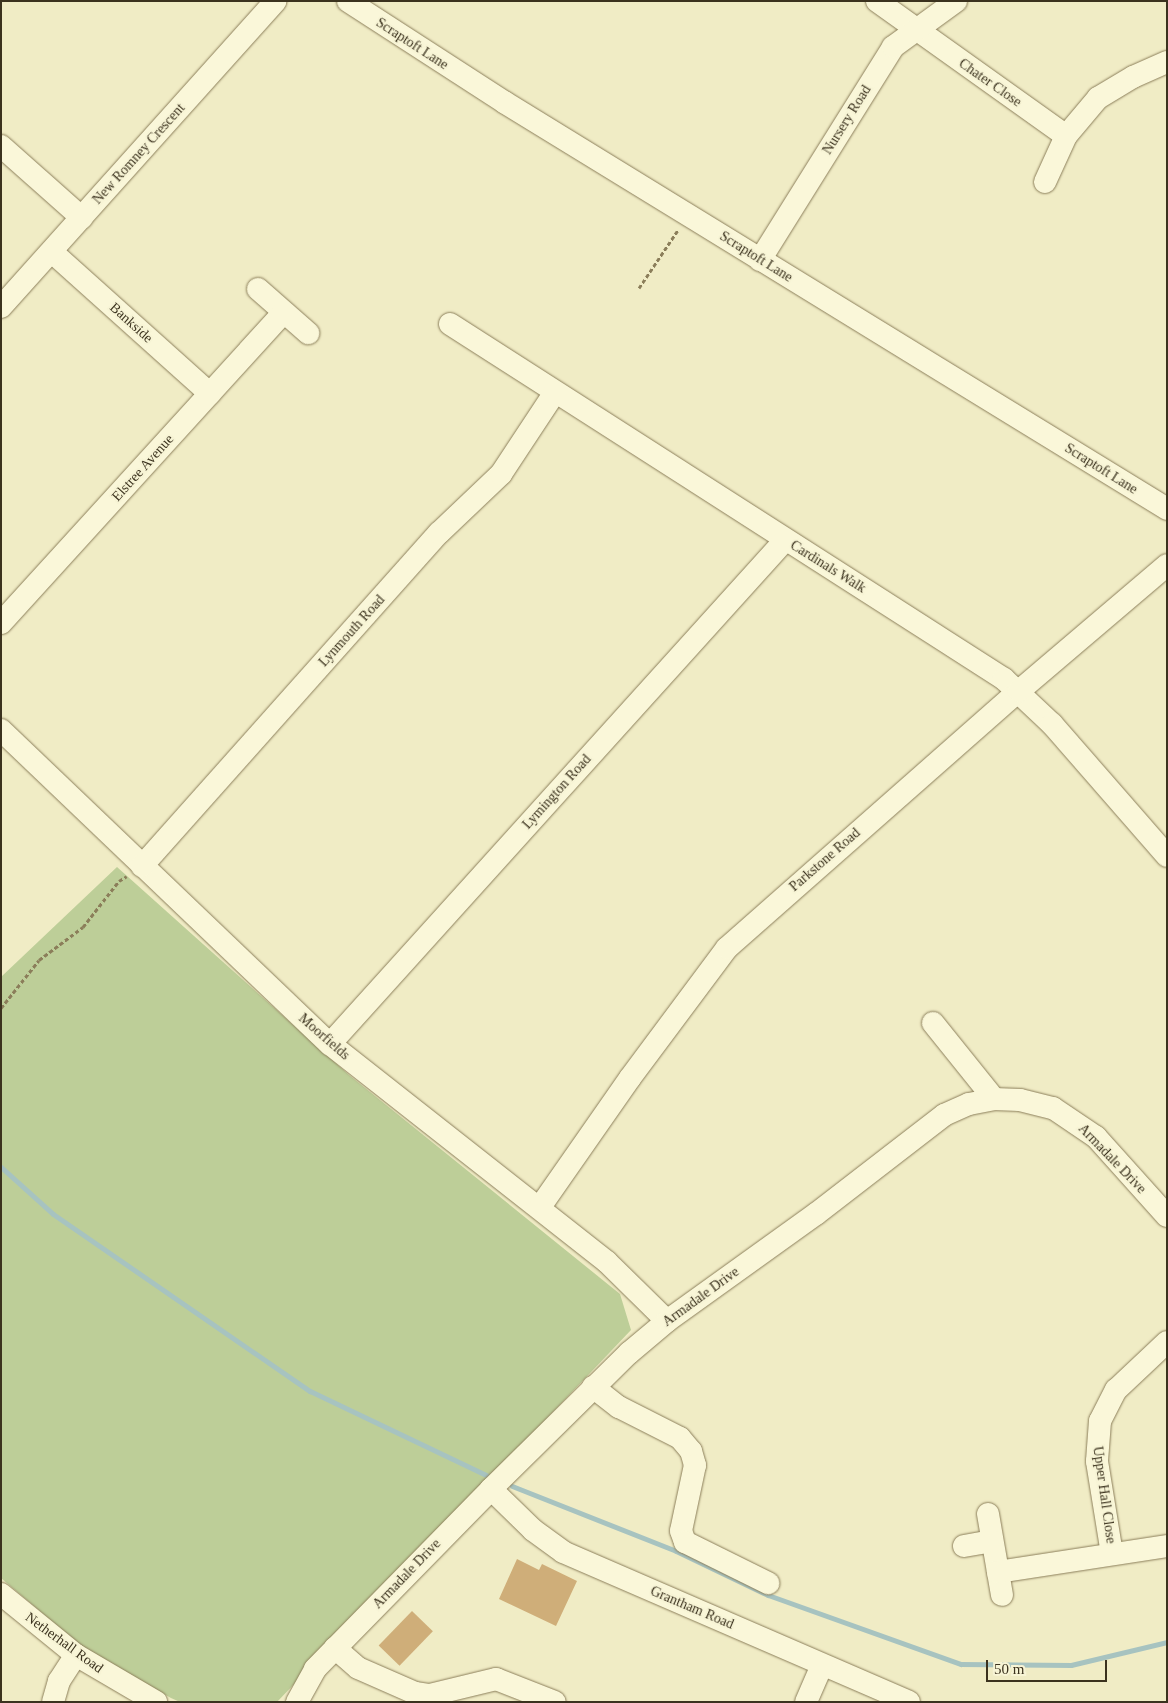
<!DOCTYPE html>
<style>
body{margin:0}
#map{position:relative;width:1168px;height:1703px;overflow:hidden;background:#f0ecc5;font-family:"Times New Roman",serif}
div>[style]{position:absolute}
.green>*{inset:0;background:#bdce98}
.stream>*{height:5px;margin:-2.5px;padding:0 2.5px;transform-origin:2.5px;border-radius:2.5px;background:#a7c3c0}
.building>*{inset:0;background:#cfae79;transform-origin:0 0}
.path>*{height:3px;margin-top:-1.5px;transform-origin:0;background:repeating-linear-gradient(90deg,#8b7e5a 0 4px,transparent 0 6.5px)}
.roads{filter:drop-shadow(0 0 1px #8b7e5a) drop-shadow(0 0 1px #8b7e5a)}
.minor>*{height:22px;margin:-11px;padding:0 11px;transform-origin:11px;border-radius:11px;background:#faf7d9}
span{translate:-50% -50%;white-space:nowrap;text-align:center;line-height:1.15;-webkit-text-stroke:4px #f7f4d5;paint-order:stroke}
.street-label{font-size:14px;color:#3b321e}
.frame{position:absolute;inset:0;border:2px solid #3b321e;pointer-events:none}
.scale{position:absolute;left:986px;top:1660px;width:121px;height:22px;box-sizing:border-box;border:2px solid #3b321e;border-top:0;padding-left:6px;font-size:15px;line-height:18px;white-space:nowrap;color:#3b321e;-webkit-text-stroke:4px #f7f4d5;paint-order:stroke}
</style>
<div id="map">
<div class="green">
<i style="clip-path:polygon(117px 867px,349px 1075px,620px 1294px,631px 1330px,277px 1702px,180px 1702px,171px 1698px,88px 1652px,1px 1578px,1px 977px)"></i>
</div>
<div class="stream">
<i style="left:1px;top:1167px;width:70px;rotate:42.1deg"></i>
<i style="left:53px;top:1214px;width:312px;rotate:34.6deg"></i>
<i style="left:310px;top:1391px;width:195px;rotate:25.5deg"></i>
<i style="left:512px;top:1486px;width:176px;rotate:21.6deg"></i>
<i style="left:676px;top:1551px;width:102px;rotate:25.6deg"></i>
<i style="left:768px;top:1595px;width:205px;rotate:19.7deg"></i>
<i style="left:961px;top:1664px;width:110px;rotate:0.5deg"></i>
<i style="left:1071px;top:1665px;width:99px;rotate:-13.5deg"></i>
</div>
<div class="building">
<i style="clip-path:polygon(517px 1559px,539px 1570px,542px 1564px,577px 1581px,556px 1626px,499px 1599px)"></i>
<i style="left:412px;top:1611px;width:29px;height:48px;rotate:44deg"></i>
</div>
<div class="path">
<i style="left:639px;top:288px;width:70px;rotate:-56.1deg"></i>
<i style="left:1px;top:1008px;width:61px;rotate:-51.6deg"></i>
<i style="left:39px;top:960px;width:55px;rotate:-36.9deg"></i>
<i style="left:83px;top:927px;width:58px;rotate:-52deg"></i>
<i style="left:119px;top:881px;width:9px;rotate:-32deg"></i>
</div>
<div class="roads">
<div class="minor">
<i style="left:348px;top:1px;width:186px;rotate:32.9deg"></i>
<i style="left:504px;top:102px;width:778px;rotate:31.54deg"></i>
<i style="left:877px;top:1px;width:232px;rotate:35.5deg"></i>
<i style="left:1px;top:146px;width:108px;rotate:41.6deg"></i>
<i style="left:1045px;top:182px;width:51px;rotate:-65.5deg"></i>
<i style="left:1066px;top:136px;width:50px;rotate:-49.9deg"></i>
<i style="left:1098px;top:98px;width:41px;rotate:-31deg"></i>
<i style="left:1133px;top:77px;width:37px;rotate:-24deg"></i>
<i style="left:52px;top:252px;width:212px;rotate:41.9deg"></i>
<i style="left:760px;top:260px;width:251px;rotate:-58deg"></i>
<i style="left:893px;top:47px;width:78px;rotate:-36.1deg"></i>
<i style="left:258px;top:289px;width:67px;rotate:41.3deg"></i>
<i style="left:1px;top:307px;width:411px;rotate:-48.1deg"></i>
<i style="left:450px;top:324px;width:658px;rotate:32.65deg"></i>
<i style="left:1004px;top:679px;width:66px;rotate:43.2deg"></i>
<i style="left:1052px;top:724px;width:175px;rotate:48.9deg"></i>
<i style="left:1px;top:623px;width:420px;rotate:-47.7deg"></i>
<i style="left:1px;top:730px;width:455px;rotate:43.7deg"></i>
<i style="left:330px;top:1044px;width:352px;rotate:38.2deg"></i>
<i style="left:607px;top:1262px;width:84px;rotate:44.5deg"></i>
<i style="left:142px;top:866px;width:446px;rotate:-48.3deg"></i>
<i style="left:439px;top:533px;width:86px;rotate:-43.6deg"></i>
<i style="left:501px;top:474px;width:98px;rotate:-56.6deg"></i>
<i style="left:933px;top:1023px;width:97px;rotate:51.2deg"></i>
<i style="left:330px;top:1044px;width:679px;rotate:-47.92deg"></i>
<i style="left:540px;top:1207px;width:157px;rotate:-55.1deg"></i>
<i style="left:630px;top:1078px;width:162px;rotate:-53.3deg"></i>
<i style="left:727px;top:948px;width:389px;rotate:-41.4deg"></i>
<i style="left:1019px;top:691px;width:194px;rotate:-40.4deg"></i>
<i style="left:593px;top:1387px;width:33px;rotate:38deg"></i>
<i style="left:619px;top:1407px;width:68px;rotate:26.9deg"></i>
<i style="left:680px;top:1438px;width:17px;rotate:50deg"></i>
<i style="left:691px;top:1451px;width:15px;rotate:74deg"></i>
<i style="left:695px;top:1465px;width:67px;rotate:102deg"></i>
<i style="left:681px;top:1531px;width:12px;rotate:70deg"></i>
<i style="left:685px;top:1542px;width:93px;rotate:26.3deg"></i>
<i style="left:491px;top:1489px;width:59px;rotate:44.3deg"></i>
<i style="left:533px;top:1530px;width:37px;rotate:36deg"></i>
<i style="left:563px;top:1552px;width:377px;rotate:23.4deg"></i>
<i style="left:988px;top:1514px;width:82px;rotate:80.2deg"></i>
<i style="left:964px;top:1546px;width:28px;rotate:-10deg"></i>
<i style="left:1112px;top:1554px;width:94px;rotate:-99.2deg"></i>
<i style="left:1097px;top:1461px;width:40px;rotate:-85.7deg"></i>
<i style="left:1100px;top:1421px;width:35px;rotate:-63deg"></i>
<i style="left:1116px;top:1390px;width:70px;rotate:-43.3deg"></i>
<i style="left:998px;top:1572px;width:171px;rotate:-8.7deg"></i>
<i style="left:1px;top:1594px;width:97px;rotate:39.1deg"></i>
<i style="left:76px;top:1655px;width:93px;rotate:30.4deg"></i>
<i style="left:335px;top:1648px;width:30px;rotate:41deg"></i>
<i style="left:358px;top:1668px;width:62px;rotate:23.7deg"></i>
<i style="left:415px;top:1693px;width:15px;rotate:8deg"></i>
<i style="left:430px;top:1695px;width:68px;rotate:-13.6deg"></i>
<i style="left:496px;top:1679px;width:63px;rotate:21.3deg"></i>
<i style="left:53px;top:1702px;width:22px;rotate:-74deg"></i>
<i style="left:59px;top:1681px;width:31px;rotate:-57deg"></i>
<i style="left:297px;top:1702px;width:38px;rotate:-61deg"></i>
<i style="left:315px;top:1669px;width:252px;rotate:-45.6deg"></i>
<i style="left:491px;top:1489px;width:194px;rotate:-44.6deg"></i>
<i style="left:629px;top:1353px;width:50px;rotate:-40.1deg"></i>
<i style="left:667px;top:1321px;width:183px;rotate:-35.7deg"></i>
<i style="left:816px;top:1214px;width:162px;rotate:-37.7deg"></i>
<i style="left:944px;top:1115px;width:27px;rotate:-24deg"></i>
<i style="left:969px;top:1104px;width:25px;rotate:-11deg"></i>
<i style="left:994px;top:1099px;width:26px;rotate:2deg"></i>
<i style="left:1020px;top:1100px;width:34px;rotate:14deg"></i>
<i style="left:1053px;top:1108px;width:52px;rotate:34deg"></i>
<i style="left:1096px;top:1137px;width:106px;rotate:48.1deg"></i>
<i style="left:806px;top:1702px;width:40px;rotate:-66.6deg"></i>
</div>
</div>
<div class="street-label">
<span style="left:412px;top:44px;rotate:33deg">Scraptoft Lane</span>
<span style="left:990px;top:83px;rotate:35deg">Chater Close</span>
<span style="left:847px;top:120px;rotate:-58deg">Nursery Road</span>
<span style="left:139px;top:154px;rotate:-48deg">New Romney Crescent</span>
<span style="left:756px;top:257px;rotate:32deg">Scraptoft Lane</span>
<span style="left:131px;top:323px;rotate:42deg">Bankside</span>
<span style="left:143px;top:468px;rotate:-48deg">Elstree Avenue</span>
<span style="left:1101px;top:469px;rotate:32deg">Scraptoft Lane</span>
<span style="left:828px;top:567px;rotate:32deg">Cardinals Walk</span>
<span style="left:352px;top:631px;rotate:-48deg">Lynmouth Road</span>
<span style="left:557px;top:792px;rotate:-48deg">Lymington Road</span>
<span style="left:825px;top:860px;rotate:-41deg">Parkstone Road</span>
<span style="left:324px;top:1037px;rotate:41deg">Moorfields</span>
<span style="left:1112px;top:1159px;rotate:46deg">Armadale Drive</span>
<span style="left:701px;top:1297px;rotate:-36deg">Armadale Drive</span>
<span style="left:1104px;top:1495px;rotate:82deg">Upper Hall Close</span>
<span style="left:407px;top:1574px;rotate:-46deg">Armadale Drive</span>
<span style="left:692px;top:1608px;rotate:23deg">Grantham Road</span>
<span style="left:64px;top:1643px;rotate:36deg">Netherhall Road</span>
</div>
<div class="frame"></div>
<div class="scale">50 m</div>
</div>
